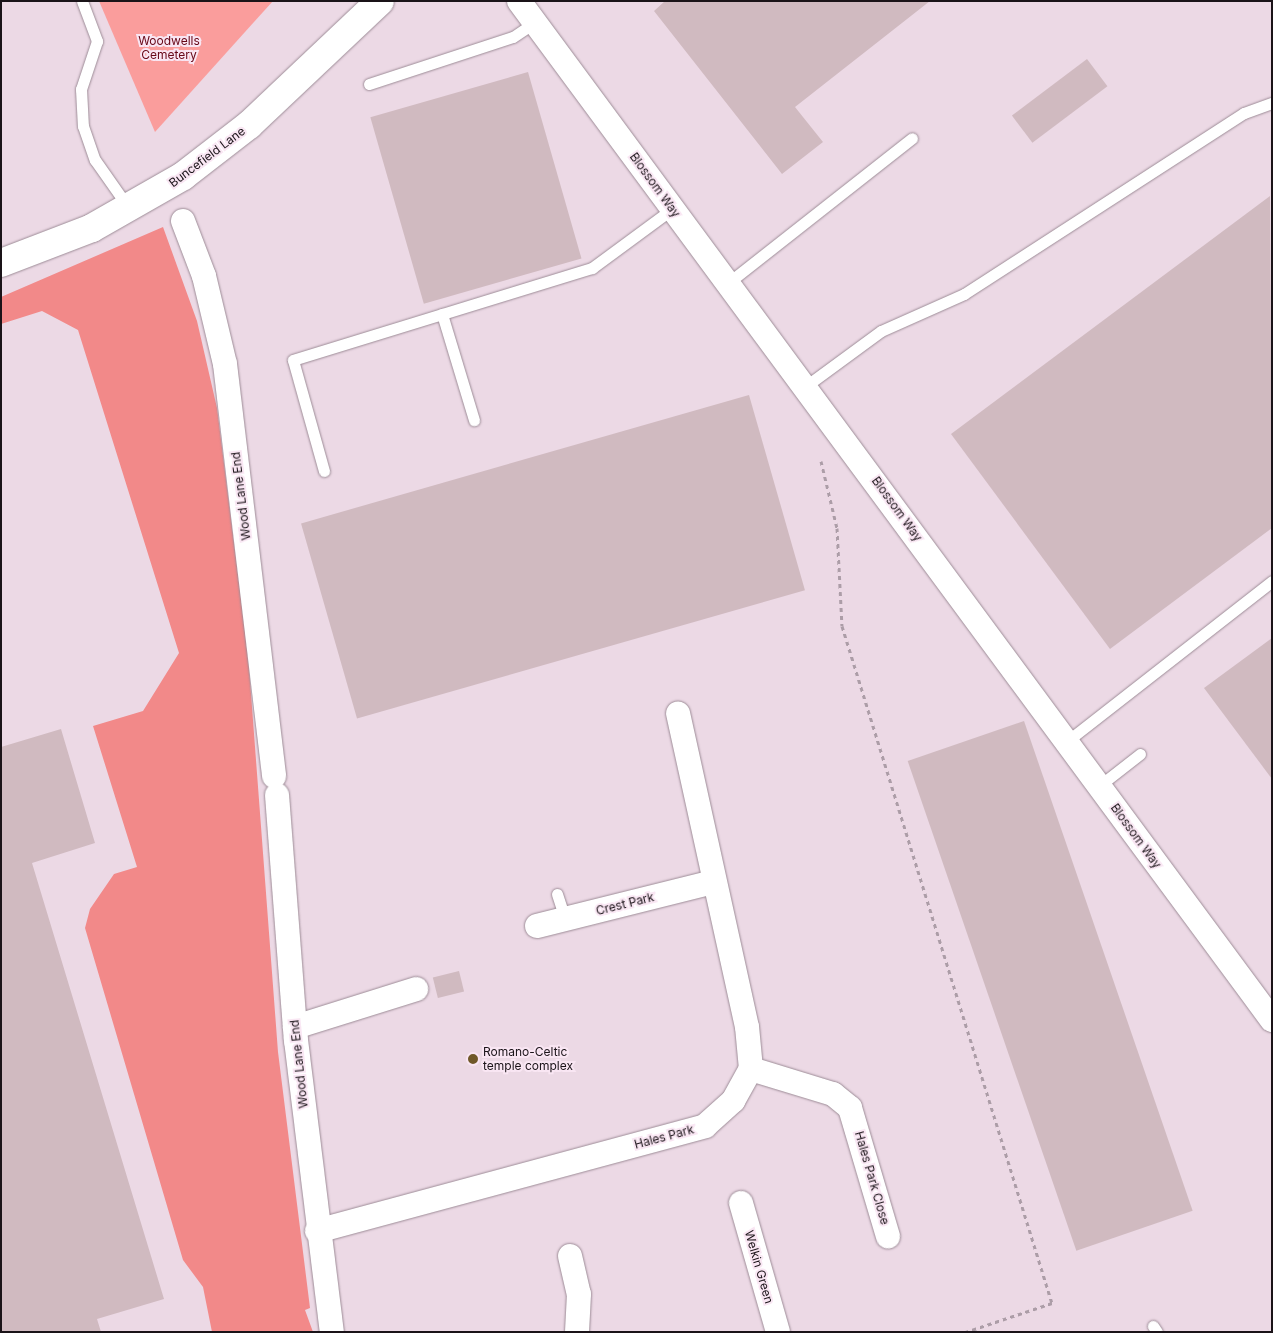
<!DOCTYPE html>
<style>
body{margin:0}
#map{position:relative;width:1273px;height:1333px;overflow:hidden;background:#ecd9e5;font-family:Inter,sans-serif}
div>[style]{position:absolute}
.green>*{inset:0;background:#fa9d9c}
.forest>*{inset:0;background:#f28989}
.building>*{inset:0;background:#d0bac0;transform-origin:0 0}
.path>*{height:3px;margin-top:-1.5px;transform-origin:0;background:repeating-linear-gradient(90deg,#ac9da7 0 4px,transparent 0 8px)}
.roads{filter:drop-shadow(0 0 1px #9d8c97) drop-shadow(0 0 1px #9d8c97)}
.service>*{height:11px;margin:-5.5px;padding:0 5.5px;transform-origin:5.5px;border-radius:5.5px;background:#fff}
.minor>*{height:24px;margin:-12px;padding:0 12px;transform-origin:12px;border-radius:12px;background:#fff}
.tertiary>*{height:28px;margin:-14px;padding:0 14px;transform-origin:14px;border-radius:14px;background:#fff}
.dots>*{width:14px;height:14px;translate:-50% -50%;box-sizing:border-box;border:2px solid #f9e6f3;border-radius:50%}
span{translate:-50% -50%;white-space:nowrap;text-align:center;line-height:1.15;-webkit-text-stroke:4px #f9e6f3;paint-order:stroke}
.park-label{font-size:12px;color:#670717}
.street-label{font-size:12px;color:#1a1318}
.poi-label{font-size:12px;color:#1a1318}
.left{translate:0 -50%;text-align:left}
.frame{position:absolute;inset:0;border:2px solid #1a1318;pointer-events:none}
</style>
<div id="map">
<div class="green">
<i style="clip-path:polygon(99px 1px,273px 1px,155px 132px)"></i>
</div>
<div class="forest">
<i style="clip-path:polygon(163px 227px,197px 321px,217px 408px,248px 654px,278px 1052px,310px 1308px,305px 1310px,313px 1332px,212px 1332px,203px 1287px,183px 1260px,85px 928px,90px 909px,114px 874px,137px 867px,93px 726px,143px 711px,179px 653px,78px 330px,42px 311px,1px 324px,1px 297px)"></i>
</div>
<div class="building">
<i style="clip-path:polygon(665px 1px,930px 1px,795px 107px,823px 142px,782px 174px,654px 11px)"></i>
<i style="left:1087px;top:59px;width:34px;height:94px;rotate:53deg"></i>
<i style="left:528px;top:72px;width:194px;height:164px;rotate:74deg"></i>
<i style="clip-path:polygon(1270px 196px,1272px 528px,1110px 649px,951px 434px)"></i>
<i style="left:749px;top:395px;width:203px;height:466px;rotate:74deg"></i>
<i style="clip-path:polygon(1272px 638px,1272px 779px,1204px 688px)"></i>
<i style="left:1024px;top:721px;width:518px;height:123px;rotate:71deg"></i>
<i style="clip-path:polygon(61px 729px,95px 843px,32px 863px,164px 1299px,97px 1319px,101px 1332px,1px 1332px,1px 747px)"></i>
<i style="left:459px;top:971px;width:21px;height:27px;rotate:76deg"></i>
</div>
<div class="path">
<i style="left:821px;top:461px;width:69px;rotate:76.6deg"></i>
<i style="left:837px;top:528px;width:98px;rotate:87.1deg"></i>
<i style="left:842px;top:626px;width:709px;rotate:72.77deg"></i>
<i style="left:1052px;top:1303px;width:91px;rotate:161.4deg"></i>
</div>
<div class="roads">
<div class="service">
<i style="left:82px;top:1px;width:43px;rotate:69.4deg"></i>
<i style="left:97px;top:41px;width:51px;rotate:108.4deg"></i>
<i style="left:81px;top:89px;width:37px;rotate:87deg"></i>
<i style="left:83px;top:126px;width:36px;rotate:71deg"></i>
<i style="left:95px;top:160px;width:57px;rotate:54.9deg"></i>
<i style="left:369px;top:84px;width:151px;rotate:-18.1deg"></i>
<i style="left:513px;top:37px;width:27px;rotate:-34deg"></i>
<i style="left:728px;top:283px;width:234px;rotate:-38.2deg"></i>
<i style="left:442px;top:314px;width:111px;rotate:73.2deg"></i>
<i style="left:806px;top:386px;width:93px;rotate:-36.3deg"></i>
<i style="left:881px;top:331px;width:91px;rotate:-24deg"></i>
<i style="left:964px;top:294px;width:333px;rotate:-32.9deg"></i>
<i style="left:1244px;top:113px;width:30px;rotate:-20deg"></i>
<i style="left:324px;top:471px;width:115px;rotate:-105.6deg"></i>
<i style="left:293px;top:360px;width:313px;rotate:-17.1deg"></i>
<i style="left:592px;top:268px;width:99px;rotate:-36.4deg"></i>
<i style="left:1066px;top:742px;width:261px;rotate:-38deg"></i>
<i style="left:1099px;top:786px;width:52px;rotate:-38deg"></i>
<i style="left:557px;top:894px;width:26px;rotate:72deg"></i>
<i style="left:1153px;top:1326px;width:7px;rotate:56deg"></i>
</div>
<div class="minor">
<i style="left:519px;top:1px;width:1267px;rotate:53.54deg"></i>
<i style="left:183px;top:221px;width:59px;rotate:69.1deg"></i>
<i style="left:204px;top:276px;width:90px;rotate:76.6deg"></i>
<i style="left:225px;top:364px;width:415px;rotate:83.2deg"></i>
<i style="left:277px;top:795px;width:246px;rotate:85.6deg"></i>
<i style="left:296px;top:1040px;width:294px;rotate:83deg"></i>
<i style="left:537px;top:926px;width:181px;rotate:-14deg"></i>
<i style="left:295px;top:1027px;width:127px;rotate:-17.4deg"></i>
<i style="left:751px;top:1069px;width:86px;rotate:17deg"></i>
<i style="left:833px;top:1094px;width:22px;rotate:39deg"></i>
<i style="left:850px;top:1108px;width:134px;rotate:73.5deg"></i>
<i style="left:741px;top:1203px;width:134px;rotate:74deg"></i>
<i style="left:317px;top:1231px;width:402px;rotate:-15.1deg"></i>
<i style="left:705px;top:1126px;width:38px;rotate:-42deg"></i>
<i style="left:733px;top:1101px;width:37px;rotate:-61deg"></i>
<i style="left:751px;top:1069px;width:42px;rotate:-95.4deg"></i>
<i style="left:747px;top:1027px;width:321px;rotate:-102.4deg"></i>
<i style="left:570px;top:1256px;width:39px;rotate:77deg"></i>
<i style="left:579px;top:1294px;width:38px;rotate:93deg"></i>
</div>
<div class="tertiary">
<i style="left:1px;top:263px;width:97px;rotate:-21deg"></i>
<i style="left:92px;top:228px;width:105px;rotate:-29.7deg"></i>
<i style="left:183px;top:176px;width:83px;rotate:-37.7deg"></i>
<i style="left:249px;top:125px;width:180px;rotate:-43.4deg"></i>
</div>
</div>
<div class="dots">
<i style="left:473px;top:1059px;background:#6f5828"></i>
</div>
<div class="park-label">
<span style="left:169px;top:48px">Woodwells<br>Cemetery</span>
</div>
<div class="street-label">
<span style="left:207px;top:157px;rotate:-37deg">Buncefield Lane</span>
<span style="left:655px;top:185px;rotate:54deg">Blossom Way</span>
<span style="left:241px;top:496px;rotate:-97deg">Wood Lane End</span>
<span style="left:897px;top:509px;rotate:54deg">Blossom Way</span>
<span style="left:1136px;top:836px;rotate:54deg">Blossom Way</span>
<span style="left:625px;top:904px;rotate:-14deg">Crest Park</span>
<span style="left:299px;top:1064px;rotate:-96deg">Wood Lane End</span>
<span style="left:664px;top:1137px;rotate:-15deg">Hales Park</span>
<span style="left:872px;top:1178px;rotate:74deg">Hales Park Close</span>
<span style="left:759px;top:1267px;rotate:74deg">Welkin Green</span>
</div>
<div class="poi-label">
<span class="left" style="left:483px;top:1059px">Romano-Celtic<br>temple complex</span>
</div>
<div class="frame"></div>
</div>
